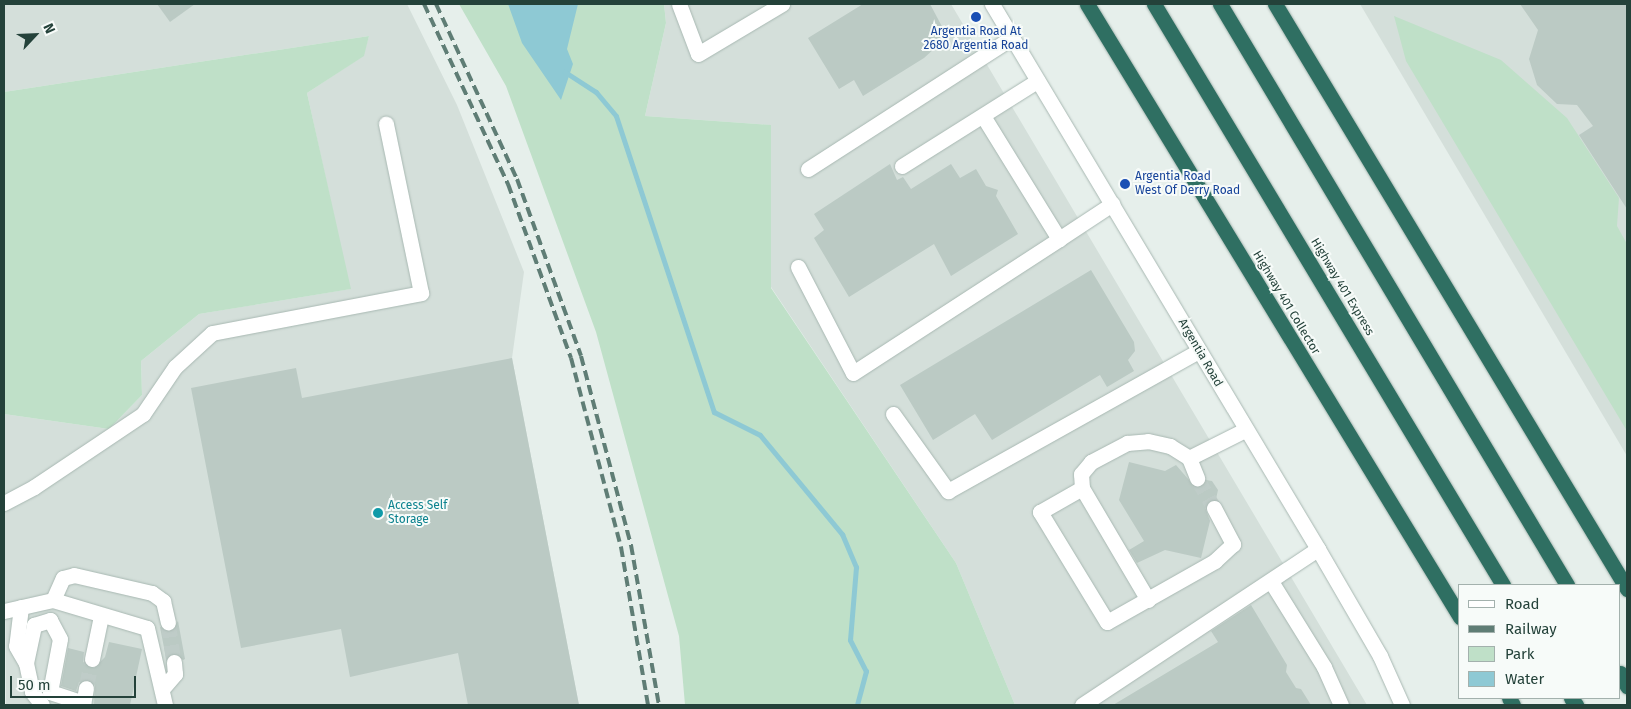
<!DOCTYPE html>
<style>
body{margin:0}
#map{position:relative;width:1631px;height:709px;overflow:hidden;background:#e6efeb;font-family:"Fira Sans",sans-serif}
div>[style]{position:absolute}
.built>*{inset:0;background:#d4dfda}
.green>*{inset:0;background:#bfe0c8}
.water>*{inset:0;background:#8ec9d4}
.stream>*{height:5px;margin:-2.5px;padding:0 2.5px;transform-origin:2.5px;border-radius:2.5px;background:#8ec9d4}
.building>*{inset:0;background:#bbcac4}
.minor-tunnel>*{height:15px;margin-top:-7.5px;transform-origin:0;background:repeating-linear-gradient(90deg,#bfccc8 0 15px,transparent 0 23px)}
.roads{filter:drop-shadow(0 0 1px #a8b8b2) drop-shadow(0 0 1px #a8b8b2)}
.minor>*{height:15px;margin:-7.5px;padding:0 7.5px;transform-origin:7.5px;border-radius:7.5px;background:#fff}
.highway>*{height:15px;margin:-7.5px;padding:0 7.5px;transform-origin:7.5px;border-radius:7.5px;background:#2f6f62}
.rail>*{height:4px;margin-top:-2px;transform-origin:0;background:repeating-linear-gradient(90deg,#5f7d75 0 10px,transparent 0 15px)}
.dots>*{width:14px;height:14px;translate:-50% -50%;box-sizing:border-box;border:2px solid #f7fbf9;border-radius:50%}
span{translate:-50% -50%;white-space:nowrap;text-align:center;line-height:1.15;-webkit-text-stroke:4px #f7fbf9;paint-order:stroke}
.transit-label{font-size:12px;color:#164399}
.left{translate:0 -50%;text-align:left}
.street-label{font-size:12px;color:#24423a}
.culture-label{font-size:12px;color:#0d838f}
.frame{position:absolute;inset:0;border:5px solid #24423a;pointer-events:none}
.legend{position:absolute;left:1458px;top:584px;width:162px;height:115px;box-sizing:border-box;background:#f7fbf9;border:1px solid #a3b1ad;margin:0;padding:6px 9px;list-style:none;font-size:15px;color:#24423a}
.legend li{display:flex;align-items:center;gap:10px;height:25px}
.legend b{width:25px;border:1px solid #a3b1ad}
.north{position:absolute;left:10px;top:10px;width:50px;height:50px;-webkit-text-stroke:4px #f7fbf9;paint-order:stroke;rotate:65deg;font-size:14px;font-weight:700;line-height:20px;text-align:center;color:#24423a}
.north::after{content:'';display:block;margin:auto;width:18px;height:22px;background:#24423a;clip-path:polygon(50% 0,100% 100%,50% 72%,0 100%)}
.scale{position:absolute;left:10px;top:676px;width:126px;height:22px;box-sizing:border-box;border:2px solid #24423a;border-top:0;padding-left:6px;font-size:15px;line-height:18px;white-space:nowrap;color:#24423a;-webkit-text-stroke:4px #f7fbf9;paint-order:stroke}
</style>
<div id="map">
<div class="built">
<i style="clip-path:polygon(4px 4px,407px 4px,457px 105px,524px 272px,512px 358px,579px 705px,6px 705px,4px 414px,109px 429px,142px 395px,141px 361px,199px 314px,350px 289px,307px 93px,363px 56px,369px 36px,4px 92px)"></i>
<i style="clip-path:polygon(664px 4px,951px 4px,1367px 705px,1015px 705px,956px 563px,771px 287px,770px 125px,645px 116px,666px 23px)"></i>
<i style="clip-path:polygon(1360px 4px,1627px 4px,1627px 456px)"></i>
</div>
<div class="green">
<i style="clip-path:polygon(459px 4px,664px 4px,666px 23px,645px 116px,771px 125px,771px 288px,956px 563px,1015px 705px,685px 705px,679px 636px,596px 332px,506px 86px)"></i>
<i style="clip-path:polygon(1394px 16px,1501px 60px,1567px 118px,1619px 198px,1617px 226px,1627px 244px,1627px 431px,1406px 61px)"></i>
<i style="clip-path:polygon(369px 36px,364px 56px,307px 93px,351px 289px,199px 314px,141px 361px,142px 395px,109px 429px,4px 414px,4px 92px)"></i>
</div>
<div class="water">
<i style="clip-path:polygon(508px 4px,578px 4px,567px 49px,573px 64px,561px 100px,522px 43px)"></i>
</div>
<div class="stream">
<i style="left:565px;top:72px;width:37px;rotate:33deg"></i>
<i style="left:596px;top:92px;width:31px;rotate:50deg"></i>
<i style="left:616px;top:116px;width:312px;rotate:71.7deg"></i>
<i style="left:714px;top:412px;width:51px;rotate:26.6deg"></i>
<i style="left:760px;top:435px;width:129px;rotate:50.4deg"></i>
<i style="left:842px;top:534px;width:36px;rotate:67deg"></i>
<i style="left:856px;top:567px;width:73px;rotate:94.7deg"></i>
<i style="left:850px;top:640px;width:35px;rotate:63deg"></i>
<i style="left:866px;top:671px;width:35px;rotate:105deg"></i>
</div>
<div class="building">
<i style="clip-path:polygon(157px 4px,195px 4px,170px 22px)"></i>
<i style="clip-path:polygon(863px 4px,930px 4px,946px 34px,933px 42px,935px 48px,924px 58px,863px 96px,854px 80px,839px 89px,808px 38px)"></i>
<i style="clip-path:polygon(1520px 4px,1627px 4px,1627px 209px,1579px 135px,1593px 126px,1577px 105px,1557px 104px,1537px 85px,1529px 59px,1538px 30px)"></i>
<i style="clip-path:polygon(890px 164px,897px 180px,903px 177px,911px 189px,951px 164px,960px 178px,976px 169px,986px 186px,998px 190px,996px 196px,1018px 234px,951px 276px,934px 244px,849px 297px,814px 238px,824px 230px,814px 214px)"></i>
<i style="clip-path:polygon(1091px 270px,1134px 342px,1135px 351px,1128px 360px,1134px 371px,1107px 387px,1100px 375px,992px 440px,975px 414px,933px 440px,900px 385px)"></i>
<i style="clip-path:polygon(512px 358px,579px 705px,468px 705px,458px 653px,350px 677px,341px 629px,241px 648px,191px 388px,296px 368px,302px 398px)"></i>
<i style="clip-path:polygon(1129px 462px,1165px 471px,1176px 465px,1195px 487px,1206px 480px,1212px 481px,1218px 490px,1216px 499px,1209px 500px,1205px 507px,1210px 521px,1201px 558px,1165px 550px,1137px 563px,1129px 550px,1144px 541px,1119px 500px)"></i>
<i style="clip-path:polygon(1251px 605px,1287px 665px,1286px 672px,1296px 688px,1301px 689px,1311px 705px,1113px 705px,1218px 642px,1211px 631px)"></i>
<i style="clip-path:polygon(178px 621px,185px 659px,183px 660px,174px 653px,166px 658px,160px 627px,171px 631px)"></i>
<i style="clip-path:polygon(109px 642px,142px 649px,130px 705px,94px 705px,95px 685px,88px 679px,79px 682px,76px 691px,61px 686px,68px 648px,84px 652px,83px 662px,94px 668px,105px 657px)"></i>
</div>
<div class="minor-tunnel">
<i style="left:1197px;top:478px;width:34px;rotate:60deg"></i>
<i style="left:168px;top:622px;width:40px;rotate:81.5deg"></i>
<i style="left:86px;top:688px;width:30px;rotate:-78deg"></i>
</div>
<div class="roads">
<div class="minor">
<i style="left:679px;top:4px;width:53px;rotate:69.2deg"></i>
<i style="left:698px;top:54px;width:98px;rotate:-30.8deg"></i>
<i style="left:992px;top:4px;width:635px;rotate:59.11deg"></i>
<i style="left:1318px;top:549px;width:124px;rotate:59.9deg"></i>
<i style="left:1380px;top:656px;width:54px;rotate:65.8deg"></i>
<i style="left:983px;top:116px;width:145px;rotate:58.3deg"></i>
<i style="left:1059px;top:239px;width:64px;rotate:-33.4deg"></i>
<i style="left:902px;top:166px;width:160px;rotate:-32.2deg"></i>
<i style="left:808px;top:169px;width:242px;rotate:-32.8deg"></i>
<i style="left:798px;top:267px;width:119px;rotate:62.6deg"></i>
<i style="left:853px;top:373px;width:246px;rotate:-33deg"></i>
<i style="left:893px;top:414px;width:95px;rotate:54.5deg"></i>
<i style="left:948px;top:491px;width:287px;rotate:-29.2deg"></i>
<i style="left:1189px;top:458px;width:22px;rotate:68deg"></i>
<i style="left:1082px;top:488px;width:130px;rotate:59.5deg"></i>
<i style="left:4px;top:503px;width:34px;rotate:-28deg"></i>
<i style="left:34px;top:487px;width:131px;rotate:-33.8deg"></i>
<i style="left:143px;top:414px;width:57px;rotate:-55.8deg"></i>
<i style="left:175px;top:367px;width:50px;rotate:-42.6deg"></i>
<i style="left:212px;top:333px;width:213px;rotate:-10.8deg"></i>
<i style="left:421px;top:293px;width:173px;rotate:-101.7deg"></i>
<i style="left:1214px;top:508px;width:41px;rotate:62.2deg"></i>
<i style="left:1233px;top:544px;width:25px;rotate:137deg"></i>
<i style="left:1215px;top:561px;width:124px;rotate:150.5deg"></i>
<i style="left:1107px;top:622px;width:129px;rotate:-121.3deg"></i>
<i style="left:1040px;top:512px;width:48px;rotate:-29.7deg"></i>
<i style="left:1082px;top:488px;width:14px;rotate:-94deg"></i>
<i style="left:1081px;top:474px;width:16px;rotate:-50deg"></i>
<i style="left:1091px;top:462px;width:41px;rotate:-27.8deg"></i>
<i style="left:1127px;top:443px;width:21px;rotate:-5deg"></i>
<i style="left:1148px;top:441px;width:23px;rotate:13deg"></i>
<i style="left:1170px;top:446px;width:22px;rotate:32deg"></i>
<i style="left:1189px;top:458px;width:63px;rotate:-26.6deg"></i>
<i style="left:1272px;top:583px;width:99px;rotate:58.2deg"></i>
<i style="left:1324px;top:667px;width:42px;rotate:65.9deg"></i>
<i style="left:53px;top:600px;width:24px;rotate:-66deg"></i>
<i style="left:63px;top:578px;width:11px;rotate:-15deg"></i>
<i style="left:74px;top:575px;width:80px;rotate:13deg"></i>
<i style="left:152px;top:593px;width:14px;rotate:36deg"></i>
<i style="left:163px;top:601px;width:22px;rotate:77deg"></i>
<i style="left:21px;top:607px;width:39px;rotate:97deg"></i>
<i style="left:16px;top:646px;width:20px;rotate:60deg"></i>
<i style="left:26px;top:663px;width:30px;rotate:78deg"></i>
<i style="left:32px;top:692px;width:16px;rotate:52deg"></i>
<i style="left:4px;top:611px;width:50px;rotate:-12.7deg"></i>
<i style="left:53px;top:600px;width:98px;rotate:16.6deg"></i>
<i style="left:147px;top:628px;width:79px;rotate:76.8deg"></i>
<i style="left:92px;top:659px;width:44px;rotate:-78.2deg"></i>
<i style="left:26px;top:663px;width:39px;rotate:-78deg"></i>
<i style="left:34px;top:625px;width:17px;rotate:-17deg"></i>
<i style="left:50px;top:620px;width:21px;rotate:62deg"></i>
<i style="left:60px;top:639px;width:54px;rotate:100.7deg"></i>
<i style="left:50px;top:692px;width:35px;rotate:18deg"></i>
<i style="left:162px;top:689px;width:20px;rotate:-49deg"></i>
<i style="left:175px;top:674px;width:12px;rotate:-95deg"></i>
<i style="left:83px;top:705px;width:17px;rotate:-80deg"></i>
<i style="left:1082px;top:705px;width:283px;rotate:-33.5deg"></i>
</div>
<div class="highway">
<i style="left:1087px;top:4px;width:718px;rotate:58.68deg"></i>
<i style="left:1154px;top:4px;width:678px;rotate:59.01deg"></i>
<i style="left:1220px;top:4px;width:677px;rotate:59.15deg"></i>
<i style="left:1275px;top:4px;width:683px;rotate:58.96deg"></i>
<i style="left:1620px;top:673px;width:15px;rotate:62deg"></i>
<i style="left:1509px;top:698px;width:8px;rotate:60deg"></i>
<i style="left:1571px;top:698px;width:9px;rotate:54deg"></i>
</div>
</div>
<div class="rail">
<i style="left:424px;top:4px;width:199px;rotate:65deg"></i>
<i style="left:508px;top:184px;width:185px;rotate:70.1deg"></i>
<i style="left:571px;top:358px;width:196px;rotate:75.2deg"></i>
<i style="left:621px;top:547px;width:160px;rotate:80.3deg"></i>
<i style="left:436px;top:4px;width:193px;rotate:65.2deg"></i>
<i style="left:517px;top:179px;width:188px;rotate:70.1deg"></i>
<i style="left:581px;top:356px;width:196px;rotate:75.2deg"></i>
<i style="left:631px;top:545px;width:162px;rotate:80.1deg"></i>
</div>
<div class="dots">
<i style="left:976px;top:17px;background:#1a4fb4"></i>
<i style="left:1125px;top:184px;background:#1a4fb4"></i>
<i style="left:378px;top:513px;background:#0f9aa8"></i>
</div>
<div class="transit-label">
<span style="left:976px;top:39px">Argentia Road At<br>2680 Argentia Road</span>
<span class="left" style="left:1135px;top:184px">Argentia Road<br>West Of Derry Road</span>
</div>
<div class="street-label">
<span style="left:1342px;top:287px;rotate:59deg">Highway 401 Express</span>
<span style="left:1286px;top:303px;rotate:59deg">Highway 401 Collector</span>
<span style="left:1200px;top:353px;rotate:60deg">Argentia Road</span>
</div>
<div class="culture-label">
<span class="left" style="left:388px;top:513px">Access Self<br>Storage</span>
</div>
<div class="frame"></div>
<ul class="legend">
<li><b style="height:6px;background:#fff"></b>Road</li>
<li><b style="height:6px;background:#5f7d75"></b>Railway</li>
<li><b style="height:14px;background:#bfe0c8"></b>Park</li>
<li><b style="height:14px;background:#8ec9d4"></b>Water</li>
</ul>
<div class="north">N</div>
<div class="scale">50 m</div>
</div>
